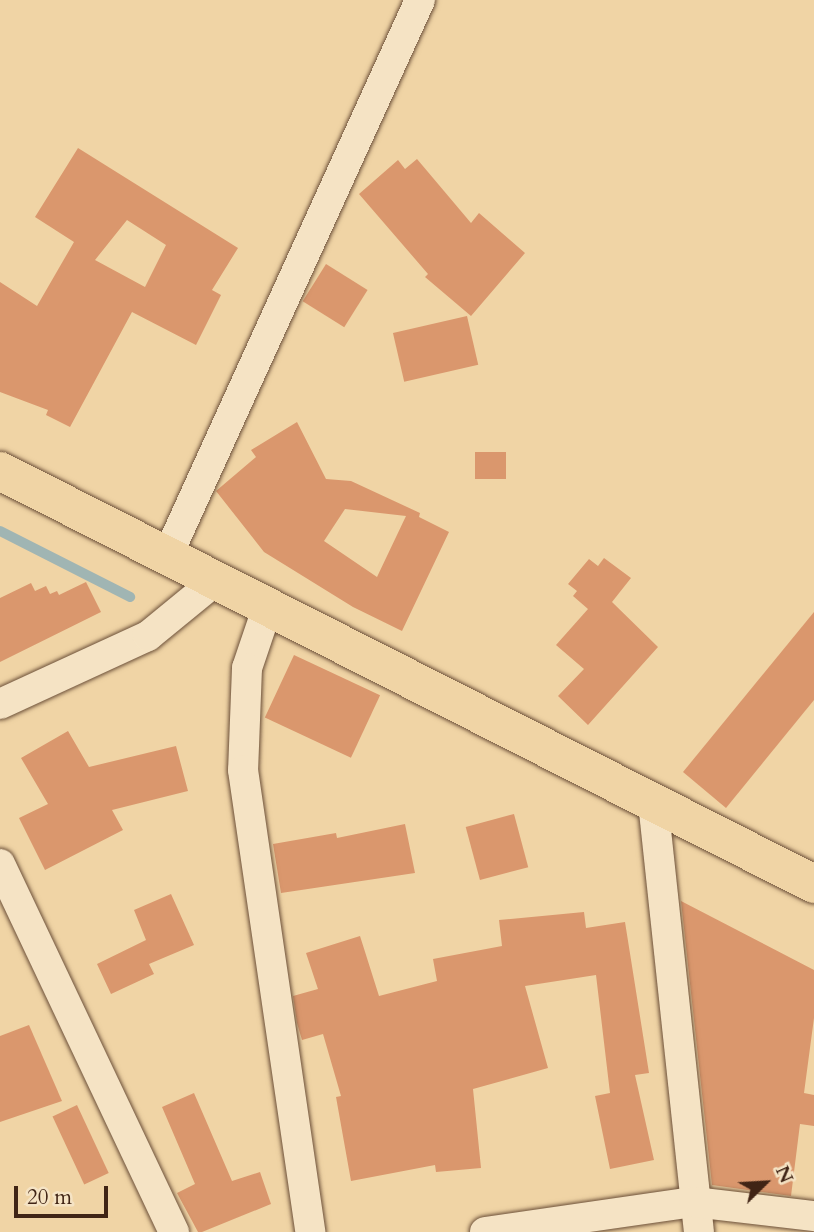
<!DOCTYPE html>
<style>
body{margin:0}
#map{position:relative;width:814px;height:1232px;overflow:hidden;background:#f0d4a5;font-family:Cardo,serif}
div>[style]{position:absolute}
.stream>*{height:10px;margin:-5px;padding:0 5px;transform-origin:5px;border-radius:5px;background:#a0b5b3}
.building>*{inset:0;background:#da976d;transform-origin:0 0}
.roads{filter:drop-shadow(0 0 2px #6c5039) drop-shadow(0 0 2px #6c5039)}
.minor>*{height:30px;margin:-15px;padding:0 15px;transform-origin:15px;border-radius:15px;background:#f5e3c4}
.major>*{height:38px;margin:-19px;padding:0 19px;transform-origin:19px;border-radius:19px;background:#f0d4a5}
span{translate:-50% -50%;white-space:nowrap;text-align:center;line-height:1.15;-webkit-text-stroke:6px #f5e3c4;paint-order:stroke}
.north{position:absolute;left:730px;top:1148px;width:70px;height:70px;-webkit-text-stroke:5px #f5e3c4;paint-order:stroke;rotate:66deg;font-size:19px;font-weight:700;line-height:28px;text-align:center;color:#402415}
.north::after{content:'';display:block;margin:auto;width:24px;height:32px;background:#402415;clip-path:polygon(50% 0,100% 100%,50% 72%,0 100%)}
.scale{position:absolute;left:14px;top:1186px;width:94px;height:32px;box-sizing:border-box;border:4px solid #402415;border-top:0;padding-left:9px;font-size:21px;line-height:24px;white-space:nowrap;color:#402415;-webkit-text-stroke:5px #f5e3c4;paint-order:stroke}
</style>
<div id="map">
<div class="stream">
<i style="left:0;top:531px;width:146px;rotate:26.9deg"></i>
</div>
<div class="building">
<i style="clip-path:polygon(evenodd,78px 148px,238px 248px,212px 290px,221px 295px,196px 345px,132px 312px,70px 427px,46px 415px,48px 410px,0 392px,0 282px,37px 306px,74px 242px,35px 217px,78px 148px,127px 220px,166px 245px,145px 287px,95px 260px,127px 220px)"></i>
<i style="clip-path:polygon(417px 159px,471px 223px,479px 213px,525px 253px,471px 316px,425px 277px,428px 274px,359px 194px,398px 160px,405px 169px)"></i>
<i style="left:326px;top:264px;width:49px;height:44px;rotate:32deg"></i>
<i style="left:467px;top:316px;width:50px;height:76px;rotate:77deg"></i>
<i style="clip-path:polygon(evenodd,297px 422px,326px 479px,351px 481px,420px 513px,419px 517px,449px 532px,402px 631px,353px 607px,264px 552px,216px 491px,256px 457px,251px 450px,297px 422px,345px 509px,406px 516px,377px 577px,324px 541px,345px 509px)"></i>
<i style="left:475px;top:452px;width:31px;height:27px"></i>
<i style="clip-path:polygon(604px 558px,631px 578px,612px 602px,658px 647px,588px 725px,558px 696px,584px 669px,556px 645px,588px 609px,573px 596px,577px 591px,568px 584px,589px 559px,598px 566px)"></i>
<i style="clip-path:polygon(86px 582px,101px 612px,0 662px,0 598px,31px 583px,35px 591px,46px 586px,50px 594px,57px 591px,59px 595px)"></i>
<i style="clip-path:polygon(814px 612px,814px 700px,726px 808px,683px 772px)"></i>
<i style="left:294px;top:655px;width:95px;height:69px;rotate:25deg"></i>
<i style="clip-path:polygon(68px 731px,89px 767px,176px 746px,188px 791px,112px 810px,123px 830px,45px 870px,19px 818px,48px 804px,21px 758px)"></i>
<i style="left:514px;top:814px;width:55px;height:50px;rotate:75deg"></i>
<i style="clip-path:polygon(405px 824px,415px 873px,281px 893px,273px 844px,336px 833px,337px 838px)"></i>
<i style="clip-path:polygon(171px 894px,194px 945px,149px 964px,154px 974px,111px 994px,97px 964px,146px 940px,134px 910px)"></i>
<i style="clip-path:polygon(681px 901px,814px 970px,814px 1018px,804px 1093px,814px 1095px,814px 1126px,800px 1124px,791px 1196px,712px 1185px)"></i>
<i style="clip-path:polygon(584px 912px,586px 928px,625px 922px,649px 1073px,635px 1075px,654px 1160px,610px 1169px,595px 1096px,610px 1093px,596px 975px,525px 986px,548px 1068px,473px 1089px,481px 1168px,436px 1172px,435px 1165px,351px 1181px,336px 1097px,341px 1096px,323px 1034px,302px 1040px,297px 1023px,293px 996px,318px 989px,306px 953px,360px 936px,379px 996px,437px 981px,433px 959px,502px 946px,499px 920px)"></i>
<i style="clip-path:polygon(29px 1025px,62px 1101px,0 1122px,0 1036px)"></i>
<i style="clip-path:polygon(194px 1093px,232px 1181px,260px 1172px,271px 1204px,202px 1232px,198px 1232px,177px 1193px,195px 1184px,162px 1107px)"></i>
<i style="left:77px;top:1105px;width:75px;height:27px;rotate:65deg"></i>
</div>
<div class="roads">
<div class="minor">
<i style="left:166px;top:559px;width:614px;rotate:-65.56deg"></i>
<i style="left:268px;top:606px;width:65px;rotate:108.7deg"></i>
<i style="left:247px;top:668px;width:102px;rotate:92.2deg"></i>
<i style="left:243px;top:770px;width:467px;rotate:81.7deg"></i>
<i style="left:0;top:704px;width:163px;rotate:-24.7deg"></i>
<i style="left:148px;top:636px;width:85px;rotate:-39.3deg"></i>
<i style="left:653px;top:802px;width:432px;rotate:83.9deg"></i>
<i style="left:0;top:864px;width:407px;rotate:64.7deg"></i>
<i style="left:485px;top:1232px;width:211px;rotate:-8.2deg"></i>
<i style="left:694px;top:1202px;width:121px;rotate:6.7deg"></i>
</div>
<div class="major">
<i style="left:0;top:471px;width:913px;rotate:26.9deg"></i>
</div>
</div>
<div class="north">N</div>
<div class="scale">20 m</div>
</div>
